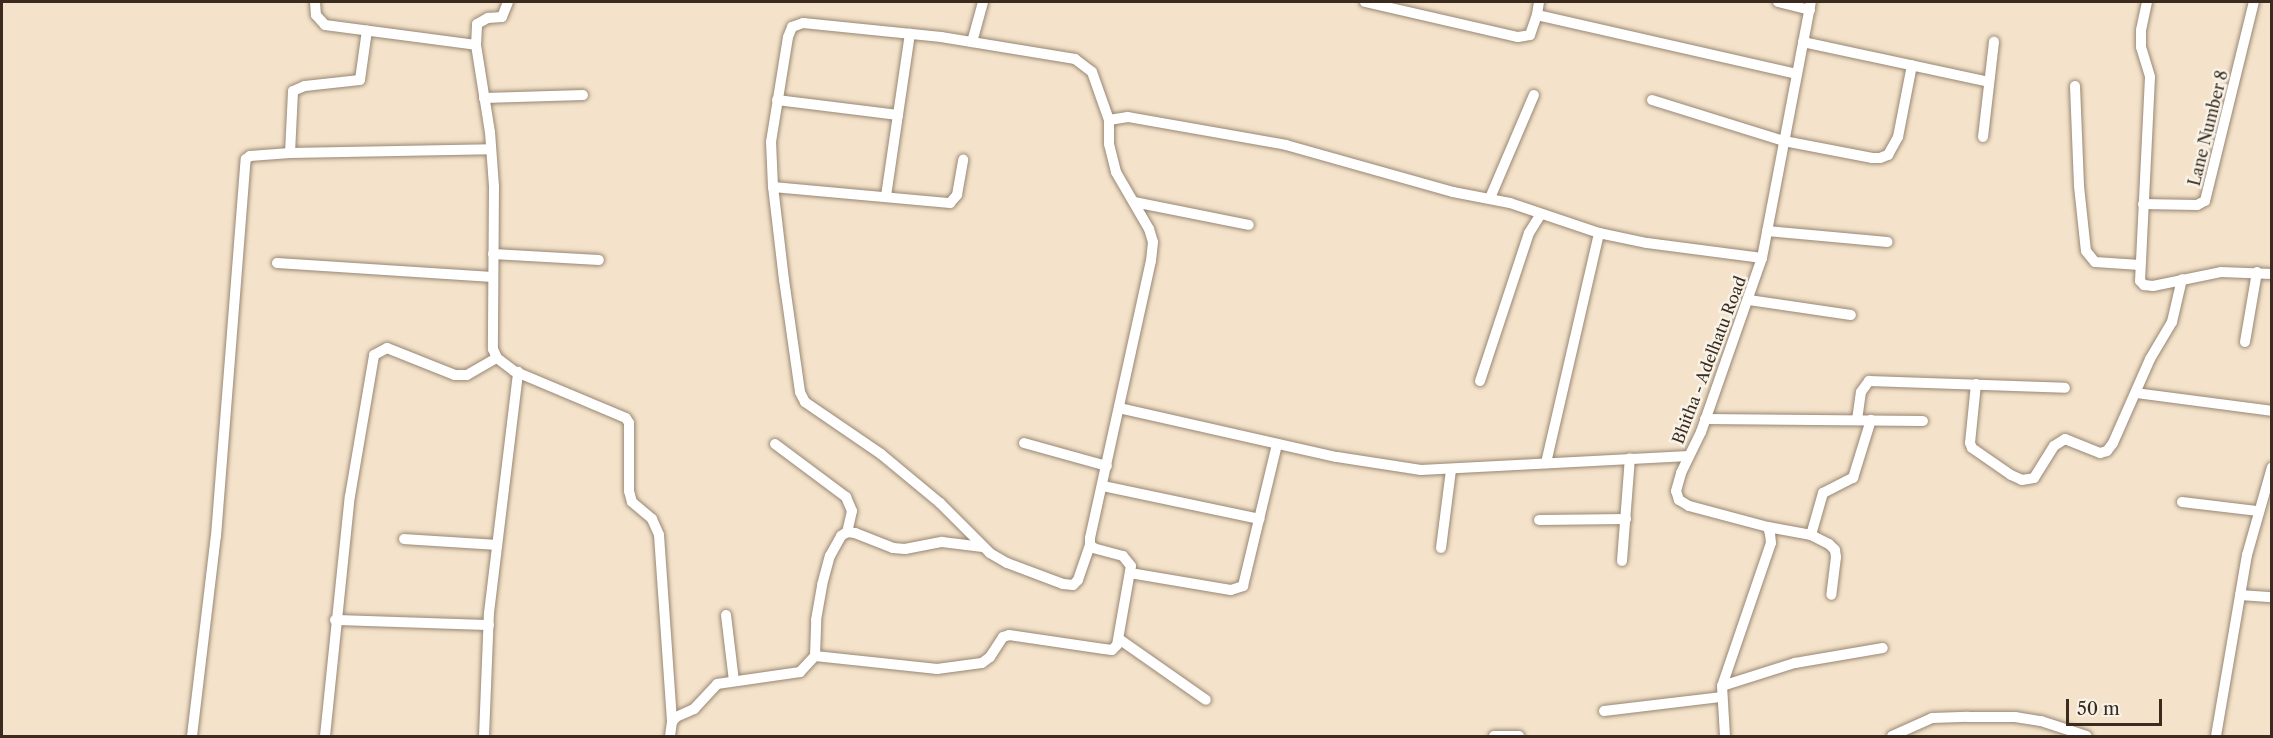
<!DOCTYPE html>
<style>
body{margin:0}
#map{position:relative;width:2273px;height:738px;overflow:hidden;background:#f4e3ca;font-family:"Libre Caslon Text",serif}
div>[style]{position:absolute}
.roads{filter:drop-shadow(0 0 2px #988674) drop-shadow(0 0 2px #988674)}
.street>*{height:10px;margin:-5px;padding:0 5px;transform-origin:5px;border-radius:5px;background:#fff}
span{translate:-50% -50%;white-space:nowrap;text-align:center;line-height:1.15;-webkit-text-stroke:5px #f7f3e8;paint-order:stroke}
.street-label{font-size:16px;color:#3b2a1e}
.frame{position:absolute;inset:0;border:3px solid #3b2a1e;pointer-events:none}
.scale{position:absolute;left:2066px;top:699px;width:96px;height:27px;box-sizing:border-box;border:3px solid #3b2a1e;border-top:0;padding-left:8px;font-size:18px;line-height:21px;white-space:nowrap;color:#3b2a1e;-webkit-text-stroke:4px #f7f3e8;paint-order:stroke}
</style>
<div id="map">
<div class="roads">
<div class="street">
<i style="left:315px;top:2px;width:13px;rotate:86deg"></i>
<i style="left:316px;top:15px;width:13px;rotate:48deg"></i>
<i style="left:325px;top:25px;width:152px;rotate:7.5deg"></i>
<i style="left:476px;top:45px;width:88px;rotate:80.9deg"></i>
<i style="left:490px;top:132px;width:54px;rotate:85.8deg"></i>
<i style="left:494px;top:186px;width:163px;rotate:90.4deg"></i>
<i style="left:493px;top:349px;width:10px;rotate:66deg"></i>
<i style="left:497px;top:358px;width:21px;rotate:37deg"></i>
<i style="left:514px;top:371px;width:121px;rotate:22.8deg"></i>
<i style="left:626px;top:418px;width:6px;rotate:59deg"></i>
<i style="left:629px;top:423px;width:68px;rotate:90deg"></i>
<i style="left:629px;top:491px;width:11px;rotate:75deg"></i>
<i style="left:632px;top:502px;width:26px;rotate:40deg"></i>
<i style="left:652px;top:519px;width:17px;rotate:66deg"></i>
<i style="left:659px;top:535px;width:187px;rotate:86deg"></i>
<i style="left:1365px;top:2px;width:157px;rotate:12.9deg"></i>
<i style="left:1518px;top:37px;width:12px;rotate:-9deg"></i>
<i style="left:1530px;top:35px;width:21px;rotate:-71deg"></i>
<i style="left:1539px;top:2px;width:13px;rotate:99deg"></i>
<i style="left:1537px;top:15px;width:266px;rotate:12.8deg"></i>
<i style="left:1778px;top:2px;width:33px;rotate:14deg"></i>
<i style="left:2147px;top:2px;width:29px;rotate:102deg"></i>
<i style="left:2141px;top:30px;width:17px;rotate:90deg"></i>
<i style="left:2141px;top:47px;width:31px;rotate:73deg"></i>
<i style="left:2150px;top:77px;width:204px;rotate:92.8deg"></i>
<i style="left:2140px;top:281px;width:6px;rotate:45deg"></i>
<i style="left:2144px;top:285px;width:9px;rotate:6deg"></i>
<i style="left:2153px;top:286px;width:69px;rotate:-11.6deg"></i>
<i style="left:2221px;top:272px;width:51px;rotate:2.2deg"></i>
<i style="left:972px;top:42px;width:41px;rotate:-74.6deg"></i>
<i style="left:1803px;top:42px;width:190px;rotate:12.1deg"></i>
<i style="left:476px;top:45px;width:21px;rotate:-87deg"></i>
<i style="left:477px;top:24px;width:13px;rotate:-29deg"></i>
<i style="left:488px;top:18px;width:14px;rotate:-4deg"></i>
<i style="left:502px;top:17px;width:16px;rotate:-68deg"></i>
<i style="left:2075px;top:86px;width:100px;rotate:87.7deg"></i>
<i style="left:2079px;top:186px;width:65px;rotate:83.9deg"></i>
<i style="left:2086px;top:251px;width:14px;rotate:51deg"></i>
<i style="left:2095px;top:262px;width:45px;rotate:3.8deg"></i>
<i style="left:484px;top:98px;width:99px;rotate:-1.7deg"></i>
<i style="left:777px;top:100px;width:122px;rotate:7.1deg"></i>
<i style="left:1652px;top:100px;width:138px;rotate:17.3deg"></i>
<i style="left:1784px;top:141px;width:90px;rotate:10.9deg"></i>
<i style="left:1872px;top:158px;width:8px"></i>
<i style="left:1880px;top:158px;width:9px;rotate:-21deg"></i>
<i style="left:1888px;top:155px;width:21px;rotate:-61deg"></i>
<i style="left:1898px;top:137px;width:73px;rotate:-79deg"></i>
<i style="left:1983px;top:137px;width:96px;rotate:-83.4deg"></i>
<i style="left:290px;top:153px;width:62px;rotate:-87.2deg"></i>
<i style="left:293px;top:91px;width:13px;rotate:-23deg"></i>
<i style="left:305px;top:86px;width:55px;rotate:-6.2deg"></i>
<i style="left:360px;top:80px;width:50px;rotate:-82deg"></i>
<i style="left:773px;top:187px;width:178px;rotate:5.2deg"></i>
<i style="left:950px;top:203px;width:11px;rotate:-49deg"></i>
<i style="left:957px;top:195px;width:36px;rotate:-80deg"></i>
<i style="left:886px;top:196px;width:164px;rotate:-81.6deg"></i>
<i style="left:1490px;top:198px;width:112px;rotate:-66.9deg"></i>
<i style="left:1134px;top:202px;width:117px;rotate:11.3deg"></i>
<i style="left:2143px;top:204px;width:54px;rotate:1.1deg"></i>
<i style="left:2197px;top:205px;width:9px;rotate:-27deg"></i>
<i style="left:2205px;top:201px;width:205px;rotate:-76.2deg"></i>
<i style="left:1767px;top:231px;width:121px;rotate:5.2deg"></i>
<i style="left:493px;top:254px;width:106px;rotate:3.2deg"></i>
<i style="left:277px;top:263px;width:216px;rotate:3.7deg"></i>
<i style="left:1749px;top:300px;width:103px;rotate:8.4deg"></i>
<i style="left:2245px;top:342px;width:71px;rotate:-80.3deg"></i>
<i style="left:1480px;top:381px;width:156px;rotate:-71.7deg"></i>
<i style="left:1529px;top:233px;width:22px;rotate:-58deg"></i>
<i style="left:1976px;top:384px;width:59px;rotate:95.8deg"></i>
<i style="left:1970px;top:443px;width:5px;rotate:68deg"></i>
<i style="left:1972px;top:448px;width:47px;rotate:34.7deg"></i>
<i style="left:2011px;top:475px;width:12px;rotate:24deg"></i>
<i style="left:2022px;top:480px;width:12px;rotate:-9deg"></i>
<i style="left:2034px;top:478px;width:38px;rotate:-58deg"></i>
<i style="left:2054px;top:446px;width:13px;rotate:-32deg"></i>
<i style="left:2065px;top:439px;width:38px;rotate:22deg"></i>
<i style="left:2100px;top:453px;width:7px;rotate:-16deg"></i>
<i style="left:2107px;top:451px;width:10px;rotate:-53deg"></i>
<i style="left:2113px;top:443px;width:92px;rotate:-66.2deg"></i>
<i style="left:2150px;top:359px;width:43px;rotate:-59.3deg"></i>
<i style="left:2172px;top:322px;width:44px;rotate:-76.9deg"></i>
<i style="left:2136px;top:393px;width:137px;rotate:7.5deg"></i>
<i style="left:1119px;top:408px;width:223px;rotate:12.7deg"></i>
<i style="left:1337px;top:457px;width:85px;rotate:8.8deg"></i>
<i style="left:1421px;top:470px;width:268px;rotate:-3deg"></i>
<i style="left:1705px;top:419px;width:218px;rotate:0.5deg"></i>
<i style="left:1857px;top:420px;width:28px;rotate:-82deg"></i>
<i style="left:1861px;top:392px;width:14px;rotate:-54deg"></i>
<i style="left:1869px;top:381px;width:196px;rotate:2deg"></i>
<i style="left:1024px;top:443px;width:86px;rotate:15.5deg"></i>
<i style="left:775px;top:444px;width:89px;rotate:36.7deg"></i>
<i style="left:846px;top:497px;width:15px;rotate:67deg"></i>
<i style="left:852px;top:511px;width:22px;rotate:103deg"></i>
<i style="left:1546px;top:463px;width:236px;rotate:-77deg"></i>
<i style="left:1103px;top:486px;width:160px;rotate:11.9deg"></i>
<i style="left:2182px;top:502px;width:77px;rotate:6.8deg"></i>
<i style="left:1539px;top:520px;width:87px;rotate:-0.7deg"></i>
<i style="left:1768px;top:527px;width:44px;rotate:10.5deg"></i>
<i style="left:1811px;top:535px;width:20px;rotate:27deg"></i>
<i style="left:1829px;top:544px;width:8px;rotate:45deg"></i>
<i style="left:1835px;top:550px;width:7px;rotate:82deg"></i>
<i style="left:1836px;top:557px;width:38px;rotate:97deg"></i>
<i style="left:1811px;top:535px;width:44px;rotate:-74.1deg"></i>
<i style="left:1823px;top:493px;width:34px;rotate:-27deg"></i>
<i style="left:1853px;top:478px;width:61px;rotate:-72.8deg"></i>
<i style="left:404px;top:539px;width:93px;rotate:3.7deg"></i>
<i style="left:1090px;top:545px;width:37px;rotate:109deg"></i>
<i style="left:1078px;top:580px;width:7px;rotate:135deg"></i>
<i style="left:1073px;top:585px;width:10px;rotate:-174deg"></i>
<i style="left:1063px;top:584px;width:60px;rotate:-159.4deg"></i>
<i style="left:1007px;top:563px;width:20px;rotate:-150deg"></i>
<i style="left:990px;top:553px;width:71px;rotate:-135deg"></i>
<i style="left:940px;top:503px;width:77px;rotate:-140.3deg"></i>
<i style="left:881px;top:454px;width:92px;rotate:-145.6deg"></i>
<i style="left:805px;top:402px;width:11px;rotate:-117deg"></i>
<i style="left:800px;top:392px;width:113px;rotate:-98.1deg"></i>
<i style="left:784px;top:280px;width:94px;rotate:-96.7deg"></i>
<i style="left:773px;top:187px;width:45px;rotate:-92.5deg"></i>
<i style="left:771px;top:142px;width:106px;rotate:-80.8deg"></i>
<i style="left:788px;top:37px;width:11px;rotate:-68deg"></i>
<i style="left:792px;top:27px;width:12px;rotate:-20deg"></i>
<i style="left:803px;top:23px;width:139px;rotate:5.8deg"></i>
<i style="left:941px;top:37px;width:136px;rotate:9.3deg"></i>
<i style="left:1075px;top:59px;width:21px;rotate:37deg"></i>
<i style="left:1092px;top:72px;width:51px;rotate:70.5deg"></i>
<i style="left:1441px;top:548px;width:79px;rotate:-82.7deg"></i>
<i style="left:1622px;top:561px;width:103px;rotate:-85.6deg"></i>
<i style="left:1130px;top:573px;width:102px;rotate:9.6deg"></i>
<i style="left:1231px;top:590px;width:13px;rotate:-18deg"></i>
<i style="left:1243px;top:586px;width:146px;rotate:-76.5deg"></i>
<i style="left:2240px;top:595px;width:32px;rotate:4deg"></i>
<i style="left:726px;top:615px;width:66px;rotate:83.1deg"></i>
<i style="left:335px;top:620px;width:154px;rotate:1.9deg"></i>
<i style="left:1119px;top:639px;width:106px;rotate:35deg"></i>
<i style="left:815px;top:656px;width:36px;rotate:-88deg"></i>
<i style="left:816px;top:620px;width:36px;rotate:-80deg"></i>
<i style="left:822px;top:585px;width:30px;rotate:-75deg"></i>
<i style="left:830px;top:556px;width:23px;rotate:-61deg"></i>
<i style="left:841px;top:536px;width:7px;rotate:-34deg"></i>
<i style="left:847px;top:532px;width:8px;rotate:7deg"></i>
<i style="left:855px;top:533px;width:41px;rotate:21.5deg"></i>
<i style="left:893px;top:548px;width:12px;rotate:5deg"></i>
<i style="left:905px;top:549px;width:38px;rotate:-11deg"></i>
<i style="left:942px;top:542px;width:41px;rotate:7deg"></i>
<i style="left:1722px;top:686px;width:77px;rotate:-17.5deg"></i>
<i style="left:1795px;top:663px;width:89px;rotate:-9.7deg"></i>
<i style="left:1604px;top:711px;width:119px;rotate:-6.8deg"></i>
<i style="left:192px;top:736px;width:201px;rotate:-83.2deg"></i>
<i style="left:216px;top:536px;width:378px;rotate:-85.5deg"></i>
<i style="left:246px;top:159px;width:5px;rotate:-37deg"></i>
<i style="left:250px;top:156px;width:40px;rotate:-4.3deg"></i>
<i style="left:290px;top:153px;width:201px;rotate:-1.1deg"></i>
<i style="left:325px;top:736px;width:241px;rotate:-84.1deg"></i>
<i style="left:350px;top:496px;width:143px;rotate:-80.3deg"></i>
<i style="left:374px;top:355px;width:15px;rotate:-28deg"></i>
<i style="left:387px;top:348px;width:73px;rotate:21.7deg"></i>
<i style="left:455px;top:375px;width:12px"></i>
<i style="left:467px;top:375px;width:34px;rotate:-30deg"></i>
<i style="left:484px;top:736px;width:123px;rotate:-87.7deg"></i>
<i style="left:489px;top:613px;width:243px;rotate:-83.1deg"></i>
<i style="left:670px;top:736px;width:14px;rotate:-82deg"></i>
<i style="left:672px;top:722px;width:6px;rotate:-51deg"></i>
<i style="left:676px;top:717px;width:20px;rotate:-24deg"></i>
<i style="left:694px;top:709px;width:34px;rotate:-47deg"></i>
<i style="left:717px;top:684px;width:84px;rotate:-8.2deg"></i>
<i style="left:800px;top:672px;width:22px;rotate:-47deg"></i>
<i style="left:815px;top:656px;width:123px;rotate:6.1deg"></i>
<i style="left:937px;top:669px;width:45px;rotate:-7.6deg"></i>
<i style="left:982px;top:663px;width:10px;rotate:-37deg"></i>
<i style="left:990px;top:657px;width:24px;rotate:-57deg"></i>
<i style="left:1003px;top:637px;width:6px;rotate:-18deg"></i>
<i style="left:1009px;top:635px;width:96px;rotate:8.4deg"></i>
<i style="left:1104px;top:649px;width:8px;rotate:7deg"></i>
<i style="left:1112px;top:650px;width:7px;rotate:-45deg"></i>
<i style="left:1117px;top:645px;width:80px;rotate:-80deg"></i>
<i style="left:1131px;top:566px;width:13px;rotate:-129deg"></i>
<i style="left:1123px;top:556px;width:30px;rotate:-165deg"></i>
<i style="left:1094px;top:548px;width:5px;rotate:-143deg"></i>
<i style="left:1090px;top:545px;width:7px;rotate:-90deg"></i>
<i style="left:1090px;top:538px;width:284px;rotate:-77.6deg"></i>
<i style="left:1151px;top:261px;width:19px;rotate:-84deg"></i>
<i style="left:1153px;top:242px;width:14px;rotate:-107deg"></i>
<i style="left:1149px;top:229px;width:66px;rotate:-120.1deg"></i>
<i style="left:1116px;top:172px;width:29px;rotate:-104deg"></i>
<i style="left:1109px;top:144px;width:24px;rotate:-90deg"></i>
<i style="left:1109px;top:120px;width:19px;rotate:-9deg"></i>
<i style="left:1128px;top:117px;width:160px;rotate:10deg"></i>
<i style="left:1286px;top:145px;width:173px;rotate:15.7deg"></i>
<i style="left:1453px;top:192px;width:58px;rotate:10.9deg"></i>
<i style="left:1510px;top:203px;width:94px;rotate:18.6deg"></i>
<i style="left:1599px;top:233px;width:49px;rotate:11.8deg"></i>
<i style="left:1647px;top:243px;width:116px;rotate:7.4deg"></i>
<i style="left:1494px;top:736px;width:25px"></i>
<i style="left:1725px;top:736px;width:50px;rotate:-93.4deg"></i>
<i style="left:1722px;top:686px;width:151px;rotate:-71.1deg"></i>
<i style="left:1771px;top:543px;width:9px;rotate:-96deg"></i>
<i style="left:1770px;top:534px;width:7px;rotate:-106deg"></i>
<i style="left:1768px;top:527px;width:82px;rotate:-165.1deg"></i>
<i style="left:1689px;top:506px;width:12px;rotate:-149deg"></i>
<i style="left:1679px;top:500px;width:9px;rotate:-108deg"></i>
<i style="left:1676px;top:491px;width:19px;rotate:-74deg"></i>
<i style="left:1681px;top:473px;width:46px;rotate:-64deg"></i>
<i style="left:1701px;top:432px;width:184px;rotate:-70.7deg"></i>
<i style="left:1762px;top:258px;width:261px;rotate:-79.2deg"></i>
<i style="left:1892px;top:736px;width:44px;rotate:-24.2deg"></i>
<i style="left:1932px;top:718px;width:36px;rotate:-2deg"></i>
<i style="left:1968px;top:717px;width:47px"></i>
<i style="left:2015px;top:717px;width:26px;rotate:9deg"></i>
<i style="left:2041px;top:721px;width:48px;rotate:18.1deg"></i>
<i style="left:2216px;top:736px;width:184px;rotate:-80.3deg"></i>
<i style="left:2247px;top:555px;width:91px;rotate:-74.1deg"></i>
</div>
</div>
<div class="street-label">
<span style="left:2208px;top:128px;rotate:-76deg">Lane Number 8</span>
<span style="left:1709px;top:360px;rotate:-69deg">Bhitha - Adelhatu Road</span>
</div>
<div class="frame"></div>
<div class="scale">50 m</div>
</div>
